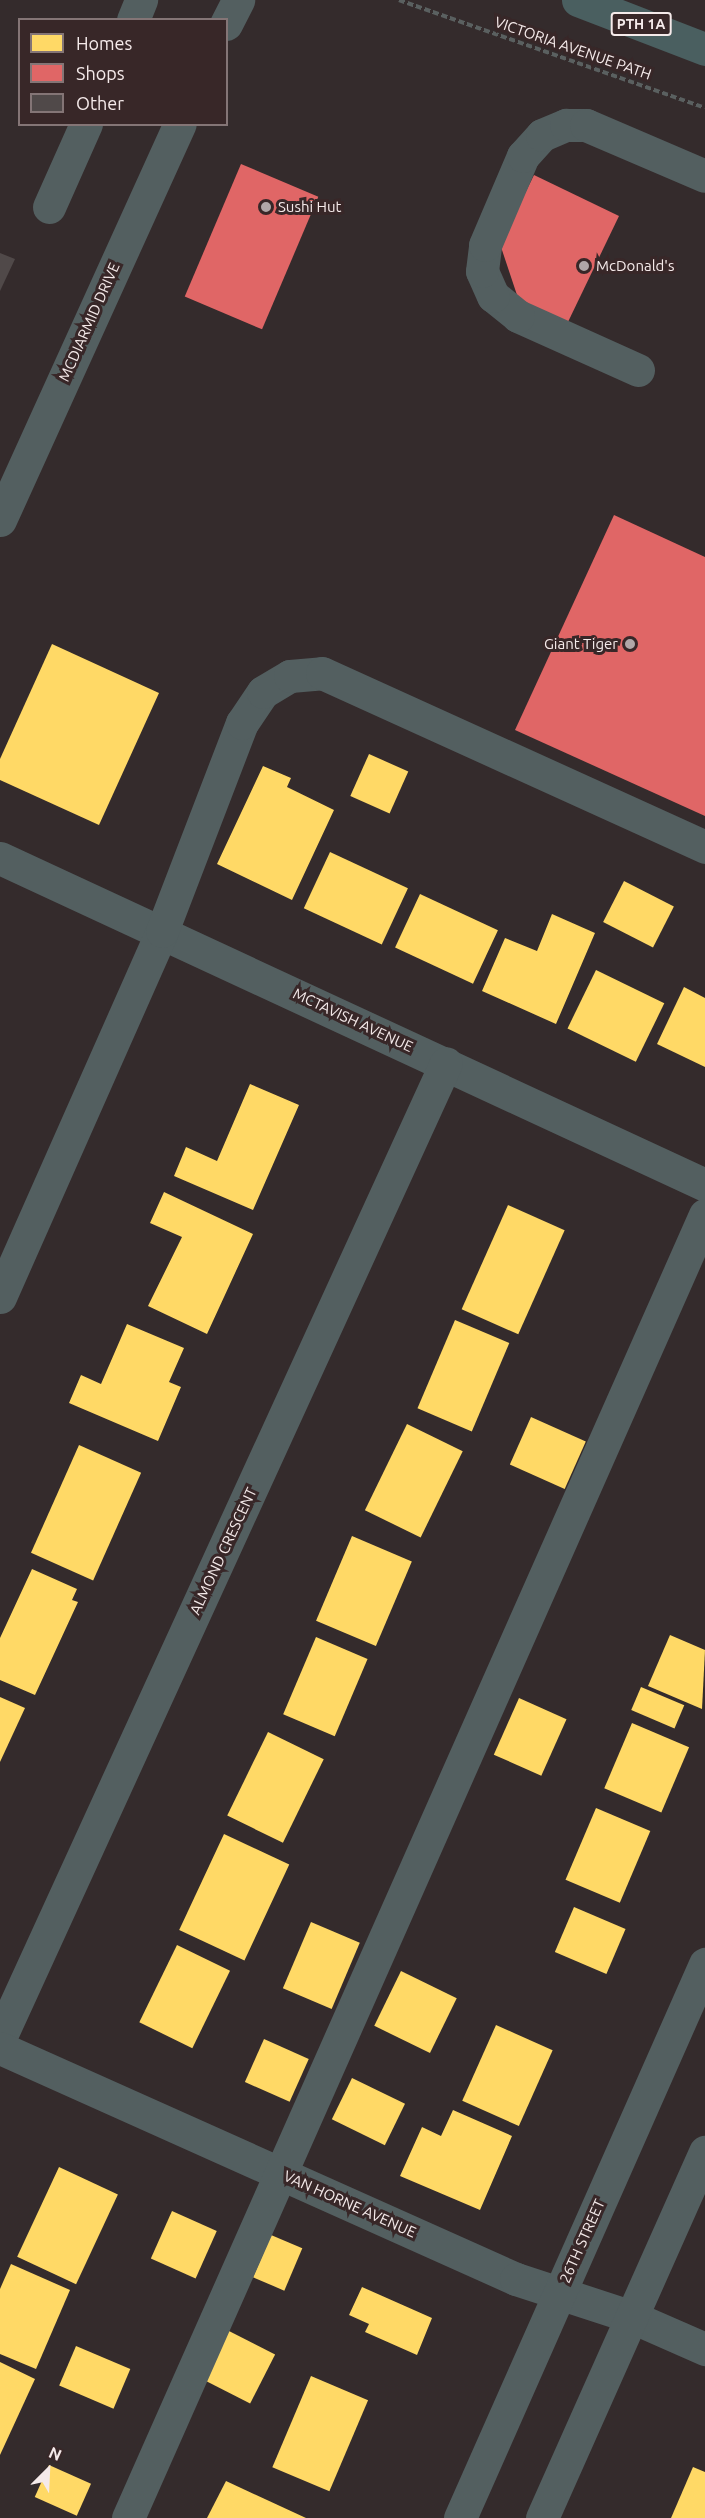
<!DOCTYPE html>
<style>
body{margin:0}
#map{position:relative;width:705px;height:2518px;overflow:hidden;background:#342b2c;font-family:Ubuntu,sans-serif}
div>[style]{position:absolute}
.homes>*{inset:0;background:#ffd966;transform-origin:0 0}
.shops>*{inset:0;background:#e06666;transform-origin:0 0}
.building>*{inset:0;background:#504949}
.path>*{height:4px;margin-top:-2px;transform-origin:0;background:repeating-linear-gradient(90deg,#5a6060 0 6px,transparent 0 9px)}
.minor>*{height:33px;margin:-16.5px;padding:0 16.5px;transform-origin:16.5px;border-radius:16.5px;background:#535f60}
.major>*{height:33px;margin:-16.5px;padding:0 16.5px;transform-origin:16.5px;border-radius:16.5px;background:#4a5f60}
.dots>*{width:16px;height:16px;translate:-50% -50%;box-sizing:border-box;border:3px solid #382728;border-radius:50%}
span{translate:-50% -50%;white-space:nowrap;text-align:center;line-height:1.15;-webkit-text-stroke:6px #382728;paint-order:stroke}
.shield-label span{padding:2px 4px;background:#382728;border:2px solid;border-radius:4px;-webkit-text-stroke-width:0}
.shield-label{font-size:14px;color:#f5eaea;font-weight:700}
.street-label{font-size:15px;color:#f5eaea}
.poi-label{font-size:15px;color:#f5eaea}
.left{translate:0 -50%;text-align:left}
.right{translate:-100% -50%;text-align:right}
.legend{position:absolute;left:18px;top:18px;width:210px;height:108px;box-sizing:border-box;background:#382728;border:2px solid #847576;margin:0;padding:8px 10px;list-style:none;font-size:18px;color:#f5eaea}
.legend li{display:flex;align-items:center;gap:12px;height:30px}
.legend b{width:30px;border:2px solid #847576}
.north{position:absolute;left:18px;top:2440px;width:60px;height:60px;-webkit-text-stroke:4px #382728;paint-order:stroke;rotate:24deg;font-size:16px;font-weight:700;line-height:24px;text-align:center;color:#f5eaea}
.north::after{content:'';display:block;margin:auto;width:21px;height:27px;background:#f5eaea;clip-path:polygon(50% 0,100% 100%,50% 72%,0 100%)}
</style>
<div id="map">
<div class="homes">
<i style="clip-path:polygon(52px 644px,159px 693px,99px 825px,0 780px,0 759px)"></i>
<i style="left:369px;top:754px;width:43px;height:46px;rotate:24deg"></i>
<i style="clip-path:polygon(263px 766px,291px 778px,287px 787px,334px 810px,292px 900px,217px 864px)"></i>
<i style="left:330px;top:852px;width:86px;height:62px;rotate:25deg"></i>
<i style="left:624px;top:881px;width:56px;height:46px;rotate:27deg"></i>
<i style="left:420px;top:894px;width:86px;height:59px;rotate:25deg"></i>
<i style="clip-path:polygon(552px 914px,595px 933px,556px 1024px,482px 991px,505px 938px,537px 951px)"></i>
<i style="left:596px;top:970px;width:76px;height:65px;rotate:26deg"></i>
<i style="clip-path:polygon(684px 987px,705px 998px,705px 1067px,657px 1044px)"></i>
<i style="clip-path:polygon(250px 1084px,299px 1105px,253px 1210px,174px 1176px,186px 1147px,217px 1161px)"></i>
<i style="clip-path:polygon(164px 1192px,253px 1234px,207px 1334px,148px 1306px,182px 1237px,150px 1223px)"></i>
<i style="left:508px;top:1205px;width:62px;height:114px;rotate:24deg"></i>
<i style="left:455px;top:1320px;width:59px;height:96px;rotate:23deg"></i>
<i style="clip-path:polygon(127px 1324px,184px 1348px,169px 1382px,181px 1387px,158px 1441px,69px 1403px,81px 1375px,101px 1384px)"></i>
<i style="left:531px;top:1417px;width:60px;height:52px;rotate:24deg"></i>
<i style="left:407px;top:1424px;width:62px;height:96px;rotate:26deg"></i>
<i style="left:79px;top:1445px;width:68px;height:118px;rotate:24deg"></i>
<i style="left:352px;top:1536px;width:65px;height:92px;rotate:23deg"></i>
<i style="clip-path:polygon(32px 1569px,77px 1589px,72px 1600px,78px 1602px,35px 1695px,0 1680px,0 1638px)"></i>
<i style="clip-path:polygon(670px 1635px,705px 1650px,702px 1709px,648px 1686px)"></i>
<i style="left:316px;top:1637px;width:56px;height:84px;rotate:23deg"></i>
<i style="left:641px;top:1687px;width:47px;height:25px;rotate:23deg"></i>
<i style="clip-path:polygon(0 1697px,25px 1708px,0 1762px)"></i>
<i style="left:519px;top:1698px;width:52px;height:62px;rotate:24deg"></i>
<i style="left:632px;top:1723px;width:62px;height:71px;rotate:23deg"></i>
<i style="left:268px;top:1732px;width:62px;height:93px;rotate:26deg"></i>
<i style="left:596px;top:1808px;width:59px;height:78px;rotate:23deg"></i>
<i style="left:224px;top:1834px;width:72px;height:106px;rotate:25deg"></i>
<i style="left:574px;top:1907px;width:56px;height:49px;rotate:23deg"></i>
<i style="left:311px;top:1922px;width:53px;height:72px;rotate:23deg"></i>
<i style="left:177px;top:1945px;width:59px;height:86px;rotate:26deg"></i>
<i style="left:401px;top:1971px;width:62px;height:61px;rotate:26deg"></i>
<i style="left:496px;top:2025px;width:62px;height:83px;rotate:24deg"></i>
<i style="left:264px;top:2039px;width:49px;height:47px;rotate:24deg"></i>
<i style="left:352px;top:2078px;width:59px;height:46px;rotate:26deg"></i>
<i style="clip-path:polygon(453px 2110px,512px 2136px,480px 2210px,400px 2176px,422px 2127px,441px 2136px)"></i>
<i style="left:59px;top:2167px;width:65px;height:99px;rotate:25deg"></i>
<i style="left:172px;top:2211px;width:49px;height:52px;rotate:24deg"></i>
<i style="left:271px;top:2235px;width:34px;height:46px;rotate:23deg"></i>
<i style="clip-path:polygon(11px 2264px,70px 2290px,36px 2369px,0 2354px,0 2289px)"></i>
<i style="clip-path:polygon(362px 2287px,432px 2318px,417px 2355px,365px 2332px,369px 2324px,349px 2315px)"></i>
<i style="left:227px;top:2330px;width:54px;height:55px;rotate:27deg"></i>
<i style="left:76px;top:2346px;width:59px;height:43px;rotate:23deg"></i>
<i style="clip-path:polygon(0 2362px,35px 2379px,0 2455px)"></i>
<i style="left:311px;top:2376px;width:62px;height:99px;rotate:23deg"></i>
<i style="left:49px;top:2465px;width:46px;height:35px;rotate:24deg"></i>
<i style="clip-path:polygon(693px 2467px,705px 2472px,705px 2518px,671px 2518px)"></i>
<i style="clip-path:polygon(226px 2481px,306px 2518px,207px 2518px)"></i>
</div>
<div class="shops">
<i style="left:241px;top:164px;width:84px;height:144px;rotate:23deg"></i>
<i style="clip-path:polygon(534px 175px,619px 216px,567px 324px,519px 301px,500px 244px)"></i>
<i style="clip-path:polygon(614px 515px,705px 557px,705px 816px,515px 730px)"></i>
</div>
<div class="building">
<i style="clip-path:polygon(0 253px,15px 259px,0 291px)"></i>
</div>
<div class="path">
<i style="left:399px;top:0;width:324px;rotate:19.4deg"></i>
</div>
<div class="minor">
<i style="left:133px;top:20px;width:22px;rotate:-68deg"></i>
<i style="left:226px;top:24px;width:27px;rotate:-63deg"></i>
<i style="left:49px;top:207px;width:91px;rotate:-66deg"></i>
<i style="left:638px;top:370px;width:132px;rotate:-155.8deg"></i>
<i style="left:518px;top:316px;width:32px;rotate:-141deg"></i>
<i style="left:493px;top:296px;width:27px;rotate:-114deg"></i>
<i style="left:482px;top:271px;width:26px;rotate:-83deg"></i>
<i style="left:485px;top:245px;width:97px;rotate:-66.9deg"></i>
<i style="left:523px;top:156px;width:28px;rotate:-48deg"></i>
<i style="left:542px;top:135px;width:26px;rotate:-23deg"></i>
<i style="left:566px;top:125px;width:20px"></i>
<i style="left:586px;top:125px;width:129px;rotate:23.2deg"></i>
<i style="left:0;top:520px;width:435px;rotate:-65.6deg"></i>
<i style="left:0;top:858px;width:777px;rotate:24.88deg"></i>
<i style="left:0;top:1297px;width:400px;rotate:-66.1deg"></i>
<i style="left:162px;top:931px;width:223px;rotate:-69deg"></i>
<i style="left:242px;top:723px;width:37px;rotate:-56deg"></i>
<i style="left:263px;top:692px;width:31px;rotate:-31deg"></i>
<i style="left:290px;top:676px;width:32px;rotate:-5deg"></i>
<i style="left:322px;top:673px;width:421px;rotate:24.4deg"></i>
<i style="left:0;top:2038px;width:1072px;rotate:-65.42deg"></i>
<i style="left:0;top:2048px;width:565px;rotate:24.12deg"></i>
<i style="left:516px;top:2279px;width:122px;rotate:18.1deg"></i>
<i style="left:632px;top:2317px;width:80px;rotate:23.7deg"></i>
<i style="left:128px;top:2518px;width:1425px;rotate:-66.12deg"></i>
<i style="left:460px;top:2518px;width:606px;rotate:-66.14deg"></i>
<i style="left:542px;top:2518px;width:401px;rotate:-66deg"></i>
</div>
<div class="major">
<i style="left:578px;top:0;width:136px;rotate:21.1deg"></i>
</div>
<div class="dots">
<i style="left:266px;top:207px;background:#b1a7a8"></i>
<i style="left:584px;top:266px;background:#b1a7a8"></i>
<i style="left:630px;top:644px;background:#b1a7a8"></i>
</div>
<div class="shield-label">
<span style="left:641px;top:24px">PTH 1A</span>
</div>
<div class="street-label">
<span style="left:573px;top:48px;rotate:19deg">VICTORIA AVENUE PATH</span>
<span style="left:89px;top:322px;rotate:-66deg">MCDIARMID DRIVE</span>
<span style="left:353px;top:1020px;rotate:25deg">MCTAVISH AVENUE</span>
<span style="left:223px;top:1551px;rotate:-65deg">ALMOND CRESCENT</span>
<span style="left:350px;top:2204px;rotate:24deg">VAN HORNE AVENUE</span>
<span style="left:582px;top:2241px;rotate:-66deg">26TH STREET</span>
</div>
<div class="poi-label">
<span class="left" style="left:278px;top:207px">Sushi Hut</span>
<span class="left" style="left:596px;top:266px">McDonald's</span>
<span class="right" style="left:618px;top:644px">Giant Tiger</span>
</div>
<ul class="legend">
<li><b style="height:16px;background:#ffd966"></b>Homes</li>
<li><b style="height:16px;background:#e06666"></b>Shops</li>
<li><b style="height:16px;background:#504949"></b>Other</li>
</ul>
<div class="north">N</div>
</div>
